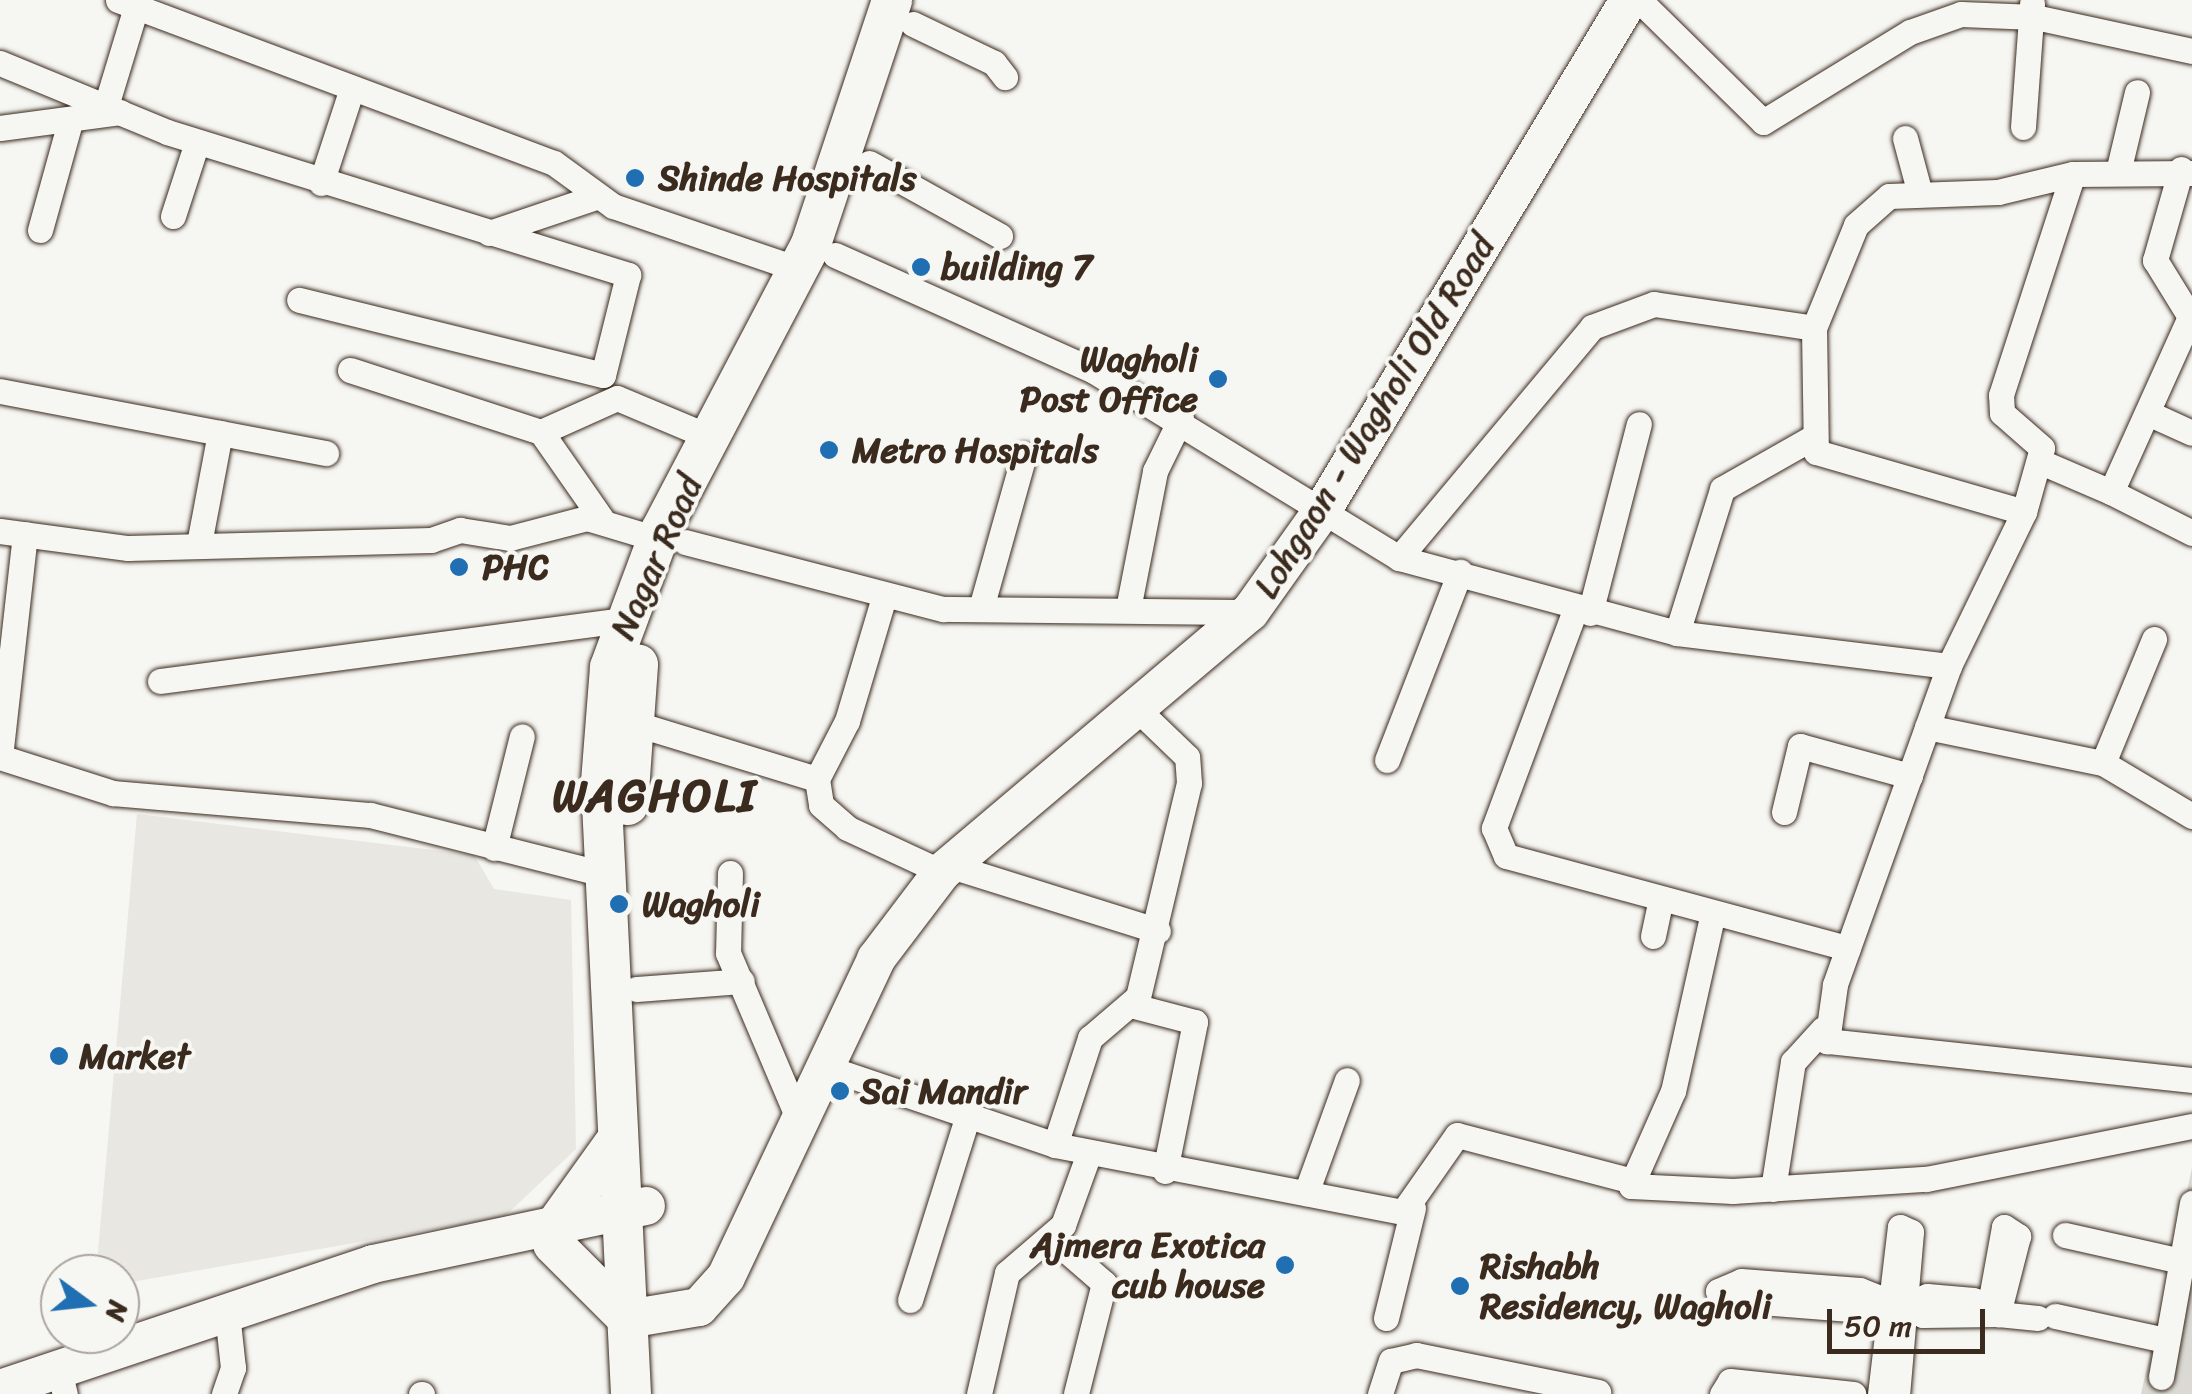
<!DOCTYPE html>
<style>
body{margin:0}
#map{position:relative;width:2192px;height:1394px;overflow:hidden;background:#f6f6f2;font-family:Sriracha,sans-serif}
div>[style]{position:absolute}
.built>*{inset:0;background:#e8e7e2}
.green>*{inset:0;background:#dad9d3}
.roads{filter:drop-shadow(0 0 2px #3b2a1e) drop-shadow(0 0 2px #3b2a1e)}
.minor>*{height:25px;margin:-12.5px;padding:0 12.5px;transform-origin:12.5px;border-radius:12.5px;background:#f6f6f2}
.primary>*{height:38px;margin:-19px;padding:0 19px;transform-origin:19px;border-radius:19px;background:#f6f6f2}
.trunk>*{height:40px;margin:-20px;padding:0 20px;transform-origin:20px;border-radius:20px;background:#f6f6f2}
.dots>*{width:28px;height:28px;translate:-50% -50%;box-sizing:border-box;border:5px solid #f6f6f2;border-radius:50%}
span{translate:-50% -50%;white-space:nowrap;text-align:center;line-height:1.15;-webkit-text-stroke:8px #f6f6f2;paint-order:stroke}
.poi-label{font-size:35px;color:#3b2a1e;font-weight:700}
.left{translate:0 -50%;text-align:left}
.right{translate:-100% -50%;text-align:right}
.street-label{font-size:35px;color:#3b2a1e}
.district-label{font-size:45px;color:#3b2a1e;font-weight:700;letter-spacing:2.5px}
.north{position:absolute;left:40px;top:1254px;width:100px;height:100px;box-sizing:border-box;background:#f6f6f2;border:2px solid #aba49d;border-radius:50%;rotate:105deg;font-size:28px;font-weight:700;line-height:40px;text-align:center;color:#3b2a1e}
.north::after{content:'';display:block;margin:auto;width:35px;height:45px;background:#1f6fb2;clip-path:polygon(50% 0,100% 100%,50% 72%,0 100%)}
.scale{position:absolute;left:1827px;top:1309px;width:158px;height:45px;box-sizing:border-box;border:5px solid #3b2a1e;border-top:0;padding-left:12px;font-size:30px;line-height:35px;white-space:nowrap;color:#3b2a1e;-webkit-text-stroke:8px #f6f6f2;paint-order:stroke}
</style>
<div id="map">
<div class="built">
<i style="clip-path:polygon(137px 814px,474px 855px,494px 889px,571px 900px,576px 1149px,504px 1217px,120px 1284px,120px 1274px,96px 1274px)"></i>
</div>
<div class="green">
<i style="clip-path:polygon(2192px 1168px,2192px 1394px,2141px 1394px)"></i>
</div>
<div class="roads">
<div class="minor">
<i style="left:118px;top:0;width:465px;rotate:20.5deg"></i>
<i style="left:554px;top:163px;width:73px;rotate:36.1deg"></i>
<i style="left:613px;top:206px;width:195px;rotate:18.8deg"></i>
<i style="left:1639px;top:0;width:174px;rotate:44.5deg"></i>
<i style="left:1763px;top:122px;width:172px;rotate:-31.5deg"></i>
<i style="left:1910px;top:32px;width:54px;rotate:-19.4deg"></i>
<i style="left:1961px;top:14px;width:74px;rotate:2.3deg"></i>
<i style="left:2035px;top:17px;width:161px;rotate:12.2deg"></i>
<i style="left:913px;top:24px;width:90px;rotate:25.7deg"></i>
<i style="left:994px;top:63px;width:18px;rotate:52deg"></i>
<i style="left:0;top:63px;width:181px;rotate:22.4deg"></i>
<i style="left:167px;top:132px;width:483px;rotate:17.2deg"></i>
<i style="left:628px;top:275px;width:103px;rotate:104deg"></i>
<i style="left:603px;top:375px;width:313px;rotate:-166.1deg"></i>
<i style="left:106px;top:106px;width:103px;rotate:-73.1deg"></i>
<i style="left:2023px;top:127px;width:124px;rotate:-85.8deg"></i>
<i style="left:0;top:128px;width:121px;rotate:-7.6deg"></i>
<i style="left:1905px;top:138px;width:58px;rotate:75deg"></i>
<i style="left:869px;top:163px;width:150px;rotate:29.1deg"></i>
<i style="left:2181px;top:169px;width:95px;rotate:105.9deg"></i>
<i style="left:2155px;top:260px;width:67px;rotate:58.4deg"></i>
<i style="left:2190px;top:317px;width:192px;rotate:114.3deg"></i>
<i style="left:2111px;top:492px;width:91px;rotate:26.8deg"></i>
<i style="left:2118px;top:172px;width:82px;rotate:-76.6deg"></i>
<i style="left:321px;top:183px;width:100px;rotate:-71.9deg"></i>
<i style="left:173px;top:216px;width:78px;rotate:-72deg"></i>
<i style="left:40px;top:230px;width:112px;rotate:-74.5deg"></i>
<i style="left:489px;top:233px;width:113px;rotate:-18.6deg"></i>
<i style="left:835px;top:255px;width:284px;rotate:24.1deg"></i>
<i style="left:1094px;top:371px;width:358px;rotate:31.5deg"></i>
<i style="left:1814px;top:328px;width:124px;rotate:89.1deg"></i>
<i style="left:1816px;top:452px;width:216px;rotate:16.1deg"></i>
<i style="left:2024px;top:512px;width:171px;rotate:116deg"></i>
<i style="left:1949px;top:666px;width:339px;rotate:109.7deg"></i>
<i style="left:1835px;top:985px;width:57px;rotate:98.1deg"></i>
<i style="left:1827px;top:1041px;width:367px;rotate:6.1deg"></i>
<i style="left:350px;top:370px;width:201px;rotate:18deg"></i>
<i style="left:541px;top:432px;width:105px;rotate:55.1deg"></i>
<i style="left:0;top:391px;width:332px;rotate:10.8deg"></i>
<i style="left:2148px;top:413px;width:48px;rotate:24.4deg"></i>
<i style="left:541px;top:432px;width:83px;rotate:-24.1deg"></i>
<i style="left:617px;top:398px;width:101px;rotate:22.8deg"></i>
<i style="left:2041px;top:462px;width:76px;rotate:23.2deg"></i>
<i style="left:2024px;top:512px;width:66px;rotate:-74.3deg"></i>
<i style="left:2042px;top:448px;width:53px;rotate:-138.8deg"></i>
<i style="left:2002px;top:413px;width:18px;rotate:-93deg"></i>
<i style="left:2001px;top:395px;width:232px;rotate:-72deg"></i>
<i style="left:0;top:531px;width:129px;rotate:7.6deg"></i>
<i style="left:128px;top:548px;width:303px;rotate:-1.5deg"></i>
<i style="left:431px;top:540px;width:31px;rotate:-19deg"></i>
<i style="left:460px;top:530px;width:51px;rotate:9.1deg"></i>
<i style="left:510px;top:538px;width:80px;rotate:-14.6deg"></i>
<i style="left:587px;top:518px;width:73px;rotate:16.7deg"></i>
<i style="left:685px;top:542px;width:267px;rotate:14.6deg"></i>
<i style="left:943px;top:609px;width:307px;rotate:0.6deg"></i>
<i style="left:199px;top:544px;width:113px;rotate:-79.3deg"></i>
<i style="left:981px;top:608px;width:159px;rotate:-74.3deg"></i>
<i style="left:1128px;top:609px;width:141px;rotate:-78.9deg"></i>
<i style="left:1155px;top:471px;width:59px;rotate:-63.9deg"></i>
<i style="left:1575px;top:610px;width:233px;rotate:110.4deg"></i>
<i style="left:1494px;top:828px;width:30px;rotate:67deg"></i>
<i style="left:1506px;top:856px;width:354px;rotate:15.1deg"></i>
<i style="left:1590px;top:613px;width:195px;rotate:-75.5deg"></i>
<i style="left:1677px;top:633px;width:151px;rotate:-72.6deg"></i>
<i style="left:1722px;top:489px;width:101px;rotate:-29.6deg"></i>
<i style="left:1949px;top:666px;width:274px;rotate:-173.1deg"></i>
<i style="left:1677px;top:633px;width:288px;rotate:-164.9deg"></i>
<i style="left:1399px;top:558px;width:301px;rotate:-50.1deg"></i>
<i style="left:1592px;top:327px;width:66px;rotate:-20.4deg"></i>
<i style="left:1654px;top:304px;width:162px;rotate:8.5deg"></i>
<i style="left:1814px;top:328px;width:111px;rotate:-67.8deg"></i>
<i style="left:1856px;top:225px;width:44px;rotate:-41.3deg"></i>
<i style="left:1889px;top:196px;width:109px;rotate:-2.1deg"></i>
<i style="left:1998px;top:192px;width:77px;rotate:-13.5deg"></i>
<i style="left:2073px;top:174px;width:119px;rotate:-0.5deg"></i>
<i style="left:160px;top:681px;width:467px;rotate:-7.5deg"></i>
<i style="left:630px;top:722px;width:195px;rotate:17deg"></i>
<i style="left:817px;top:779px;width:65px;rotate:-62.7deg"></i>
<i style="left:847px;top:721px;width:126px;rotate:-73.4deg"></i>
<i style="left:1927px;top:727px;width:180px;rotate:11.6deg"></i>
<i style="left:2103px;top:763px;width:104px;rotate:30.8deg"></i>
<i style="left:0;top:757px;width:119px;rotate:17.7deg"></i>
<i style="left:113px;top:793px;width:258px;rotate:4.9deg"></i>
<i style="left:370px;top:815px;width:241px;rotate:14.2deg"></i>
<i style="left:0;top:757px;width:224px;rotate:-83.6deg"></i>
<i style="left:1387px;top:760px;width:202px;rotate:-68.8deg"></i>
<i style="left:2103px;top:763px;width:134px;rotate:-67.6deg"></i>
<i style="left:817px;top:779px;width:26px;rotate:81deg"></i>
<i style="left:821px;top:805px;width:35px;rotate:41deg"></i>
<i style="left:847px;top:828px;width:105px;rotate:24.9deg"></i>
<i style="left:1784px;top:812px;width:68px;rotate:-76.4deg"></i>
<i style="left:1800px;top:746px;width:114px;rotate:15.3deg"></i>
<i style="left:494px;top:848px;width:115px;rotate:-76deg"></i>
<i style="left:948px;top:865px;width:220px;rotate:17.4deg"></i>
<i style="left:730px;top:873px;width:80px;rotate:91.4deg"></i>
<i style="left:728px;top:953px;width:185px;rotate:67deg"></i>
<i style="left:1712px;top:917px;width:178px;rotate:102.6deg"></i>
<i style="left:1673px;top:1091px;width:104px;rotate:113.9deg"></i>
<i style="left:1631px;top:1186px;width:102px;rotate:2.8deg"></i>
<i style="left:1733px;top:1191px;width:193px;rotate:-3.6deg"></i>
<i style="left:1926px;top:1179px;width:271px;rotate:-11.3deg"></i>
<i style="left:1653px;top:936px;width:35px;rotate:-78deg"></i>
<i style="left:636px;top:989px;width:106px;rotate:-4.3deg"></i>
<i style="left:1134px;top:1006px;width:63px;rotate:14.7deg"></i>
<i style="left:1195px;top:1022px;width:152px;rotate:101.4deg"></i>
<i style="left:822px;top:1066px;width:246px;rotate:18.7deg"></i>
<i style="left:1055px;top:1145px;width:354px;rotate:10.9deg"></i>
<i style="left:1403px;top:1212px;width:94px;rotate:-55deg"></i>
<i style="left:1457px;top:1135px;width:181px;rotate:14.7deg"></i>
<i style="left:1055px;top:1145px;width:113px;rotate:-71.9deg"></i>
<i style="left:1090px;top:1038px;width:63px;rotate:-40.5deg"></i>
<i style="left:1138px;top:997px;width:220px;rotate:-76.6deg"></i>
<i style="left:1189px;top:783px;width:26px;rotate:-94deg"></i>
<i style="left:1187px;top:757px;width:71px;rotate:-136.1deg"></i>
<i style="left:1773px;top:1189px;width:129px;rotate:-81.1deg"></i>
<i style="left:1793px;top:1062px;width:45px;rotate:-47.7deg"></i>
<i style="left:1306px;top:1193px;width:120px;rotate:-70.1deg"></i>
<i style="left:2004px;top:1227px;width:17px;rotate:33deg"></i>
<i style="left:2018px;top:1236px;width:81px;rotate:104.4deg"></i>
<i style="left:1998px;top:1314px;width:22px;rotate:-106deg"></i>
<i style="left:1992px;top:1293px;width:67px;rotate:-79.7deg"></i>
<i style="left:2065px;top:1235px;width:119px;rotate:12.6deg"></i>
<i style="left:1052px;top:1238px;width:69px;rotate:40.9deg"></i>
<i style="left:1104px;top:1283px;width:114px;rotate:104.2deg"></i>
<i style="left:910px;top:1300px;width:194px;rotate:-72.6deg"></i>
<i style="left:1886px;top:1303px;width:24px;rotate:163deg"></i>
<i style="left:1863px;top:1310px;width:128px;rotate:-175.5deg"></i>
<i style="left:1735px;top:1300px;width:19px;rotate:-152deg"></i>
<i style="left:1718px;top:1291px;width:25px;rotate:-23deg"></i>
<i style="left:1741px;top:1281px;width:119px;rotate:4.3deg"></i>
<i style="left:1860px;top:1290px;width:68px;rotate:21.6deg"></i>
<i style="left:1923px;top:1315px;width:75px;rotate:-0.8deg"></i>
<i style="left:1998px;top:1314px;width:29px;rotate:-151deg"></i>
<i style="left:1973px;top:1300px;width:46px;rotate:-175deg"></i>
<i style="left:1927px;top:1296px;width:25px;rotate:157deg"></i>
<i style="left:1998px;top:1314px;width:40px;rotate:5.7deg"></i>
<i style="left:2055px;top:1316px;width:113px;rotate:12.3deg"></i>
<i style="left:1386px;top:1318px;width:113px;rotate:-76.2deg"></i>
<i style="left:59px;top:1369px;width:26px;rotate:77deg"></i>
<i style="left:2161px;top:1377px;width:177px;rotate:-79.9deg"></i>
<i style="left:224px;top:1394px;width:28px;rotate:-71deg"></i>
<i style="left:233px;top:1368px;width:55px;rotate:-96.2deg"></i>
<i style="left:421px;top:1394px;width:1px"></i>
<i style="left:979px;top:1394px;width:124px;rotate:-77deg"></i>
<i style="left:1007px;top:1273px;width:74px;rotate:-40.6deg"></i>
<i style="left:1063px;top:1225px;width:77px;rotate:-70.1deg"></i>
<i style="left:1380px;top:1394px;width:35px;rotate:-72deg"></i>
<i style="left:1391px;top:1361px;width:26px;rotate:-13deg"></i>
<i style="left:1416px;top:1355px;width:186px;rotate:11.5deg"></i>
<i style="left:1722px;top:1394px;width:15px;rotate:-58deg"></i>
<i style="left:1730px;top:1381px;width:124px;rotate:6deg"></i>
<i style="left:1880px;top:1394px;width:168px;rotate:-83.2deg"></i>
<i style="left:1900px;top:1227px;width:12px;rotate:24deg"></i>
<i style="left:1911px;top:1232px;width:163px;rotate:94.9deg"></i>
</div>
<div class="primary">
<i style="left:628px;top:1319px;width:72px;rotate:-9.6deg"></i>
<i style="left:699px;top:1307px;width:40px;rotate:-48deg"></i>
<i style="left:726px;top:1277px;width:352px;rotate:-64.7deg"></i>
<i style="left:876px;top:959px;width:109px;rotate:-52.8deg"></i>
<i style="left:942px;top:872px;width:403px;rotate:-40.2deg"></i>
<i style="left:1250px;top:612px;width:124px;rotate:-54.5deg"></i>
<i style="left:1322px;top:511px;width:596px;rotate:-59deg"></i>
<i style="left:0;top:1389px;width:393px;rotate:-18.5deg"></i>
<i style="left:373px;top:1264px;width:279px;rotate:-12deg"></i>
</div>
<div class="trunk">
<i style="left:628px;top:805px;width:141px;rotate:-85.9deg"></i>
<i style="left:558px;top:1222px;width:100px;rotate:-54.4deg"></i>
<i style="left:553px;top:1244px;width:106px;rotate:45deg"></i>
<i style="left:631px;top:1394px;width:613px;rotate:-92.81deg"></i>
<i style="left:601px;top:782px;width:115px;rotate:-85.5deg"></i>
<i style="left:610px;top:667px;width:146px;rotate:-69.6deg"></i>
<i style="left:661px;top:530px;width:323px;rotate:-62.3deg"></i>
<i style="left:811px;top:244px;width:257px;rotate:-71.6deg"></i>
</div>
</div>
<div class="dots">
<i style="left:635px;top:178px;background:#1f6fb2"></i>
<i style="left:921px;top:267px;background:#1f6fb2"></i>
<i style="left:1218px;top:379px;background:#1f6fb2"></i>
<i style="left:829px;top:450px;background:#1f6fb2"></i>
<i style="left:459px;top:567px;background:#1f6fb2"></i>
<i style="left:619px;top:904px;background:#1f6fb2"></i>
<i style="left:59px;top:1056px;background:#1f6fb2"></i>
<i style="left:840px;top:1091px;background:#1f6fb2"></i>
<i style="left:1285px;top:1265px;background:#1f6fb2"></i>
<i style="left:1460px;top:1286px;background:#1f6fb2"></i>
</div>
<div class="poi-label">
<span class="left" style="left:658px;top:178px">Shinde Hospitals</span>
<span class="left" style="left:941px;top:267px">building 7</span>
<span class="right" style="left:1198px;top:379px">Wagholi<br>Post Office</span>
<span class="left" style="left:852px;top:450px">Metro Hospitals</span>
<span class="left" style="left:482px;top:567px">PHC</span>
<span class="left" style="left:642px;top:904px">Wagholi</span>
<span class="left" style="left:79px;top:1056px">Market</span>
<span class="left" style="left:860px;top:1091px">Sai Mandir</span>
<span class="right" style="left:1265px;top:1265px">Ajmera Exotica<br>cub house</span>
<span class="left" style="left:1480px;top:1286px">Rishabh<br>Residency, Wagholi</span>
</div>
<div class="street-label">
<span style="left:1374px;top:416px;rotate:-58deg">Lohgaon - Wagholi Old Road</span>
<span style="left:656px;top:557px;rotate:-66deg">Nagar Road</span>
</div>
<div class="district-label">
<span style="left:655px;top:797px">WAGHOLI</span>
</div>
<div class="north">N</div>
<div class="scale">50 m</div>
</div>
